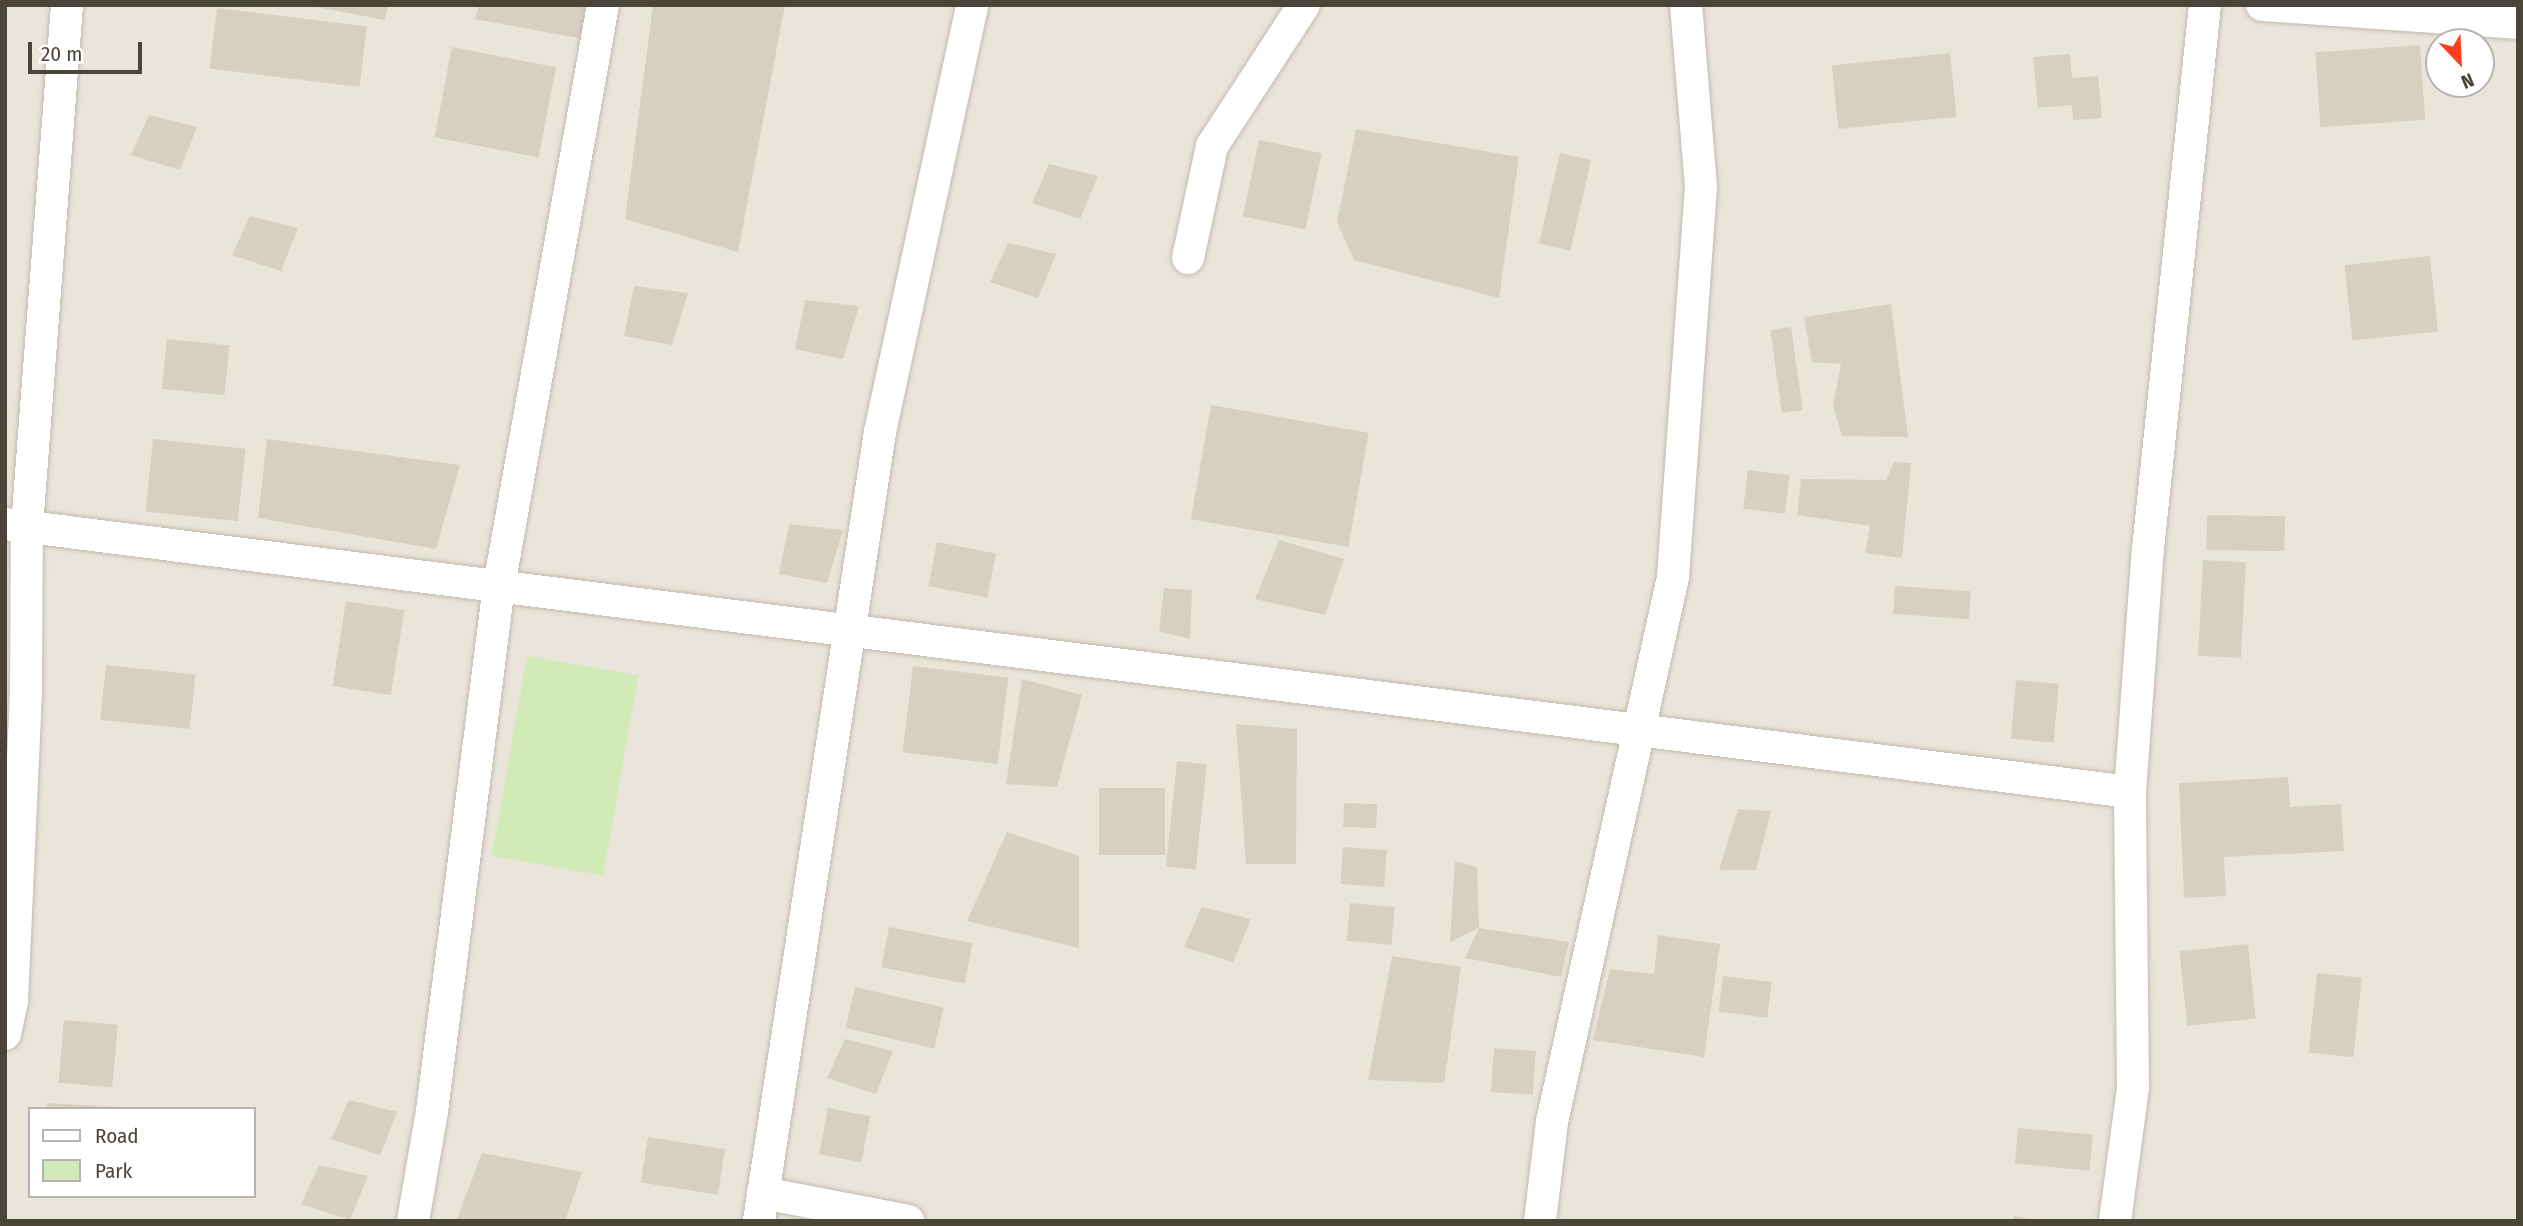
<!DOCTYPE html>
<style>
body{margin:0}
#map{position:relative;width:2523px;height:1226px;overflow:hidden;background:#f6f3ec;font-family:"Fira Sans Condensed",sans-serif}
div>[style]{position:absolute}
.residential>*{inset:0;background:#eae5da}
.green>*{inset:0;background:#d2eab5;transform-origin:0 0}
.building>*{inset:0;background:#d8cfc1;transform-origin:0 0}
.roads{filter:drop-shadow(0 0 2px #c2bbae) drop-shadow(0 0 2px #c2bbae)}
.minor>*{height:32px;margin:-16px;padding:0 16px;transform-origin:16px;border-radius:16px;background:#fff}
span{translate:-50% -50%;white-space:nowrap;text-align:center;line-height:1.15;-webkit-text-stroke:6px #fff;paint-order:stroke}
.frame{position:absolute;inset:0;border:7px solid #4b4439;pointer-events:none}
.legend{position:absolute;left:28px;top:1107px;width:228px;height:91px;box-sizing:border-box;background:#fff;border:2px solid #b7b4b0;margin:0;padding:9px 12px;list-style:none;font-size:21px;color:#4b4439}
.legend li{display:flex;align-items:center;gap:14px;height:35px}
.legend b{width:35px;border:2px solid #b7b4b0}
.north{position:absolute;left:2425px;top:28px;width:70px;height:70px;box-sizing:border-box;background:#fff;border:2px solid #b7b4b0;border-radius:50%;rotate:157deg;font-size:19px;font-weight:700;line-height:28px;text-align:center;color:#4b4439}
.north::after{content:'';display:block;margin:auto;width:24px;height:32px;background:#fc3f1d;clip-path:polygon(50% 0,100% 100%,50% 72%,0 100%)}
.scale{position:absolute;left:28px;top:42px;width:114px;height:32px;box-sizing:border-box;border:4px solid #4b4439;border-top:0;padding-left:9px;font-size:21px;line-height:24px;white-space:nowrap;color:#4b4439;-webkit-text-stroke:5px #fff;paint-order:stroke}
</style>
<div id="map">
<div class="residential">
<i style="clip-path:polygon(evenodd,5px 5px,2518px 5px,2518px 1221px,5px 1221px,5px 5px,2439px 42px,2481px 42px,2481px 84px,2439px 84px,2439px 42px,5px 5px,30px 1109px,254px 1109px,254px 1196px,30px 1196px,30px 1109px)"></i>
</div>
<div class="green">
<i style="left:527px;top:656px;width:113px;height:203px;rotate:10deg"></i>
</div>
<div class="building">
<i style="clip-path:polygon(306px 5px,388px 5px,385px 20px)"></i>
<i style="clip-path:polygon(479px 5px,586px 5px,583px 39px,475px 19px)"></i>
<i style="clip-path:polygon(653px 5px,785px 5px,738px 252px,625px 219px)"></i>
<i style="left:217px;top:8px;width:151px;height:61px;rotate:7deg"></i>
<i style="left:2420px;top:45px;width:75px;height:105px;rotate:86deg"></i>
<i style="left:452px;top:47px;width:106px;height:92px;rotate:11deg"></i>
<i style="left:1950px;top:53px;width:64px;height:119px;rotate:84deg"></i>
<i style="clip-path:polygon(2070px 54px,2072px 78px,2098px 76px,2102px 118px,2073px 120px,2072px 105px,2038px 108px,2033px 57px)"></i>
<i style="clip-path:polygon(149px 115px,197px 127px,180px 170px,131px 155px)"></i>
<i style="clip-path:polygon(1356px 129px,1519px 157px,1499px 298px,1354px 260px,1337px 222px)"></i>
<i style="left:1259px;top:140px;width:64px;height:78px;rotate:12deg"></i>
<i style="left:1560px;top:153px;width:32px;height:93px;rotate:13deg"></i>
<i style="clip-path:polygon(1049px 164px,1098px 176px,1080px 219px,1032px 203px)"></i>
<i style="clip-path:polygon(250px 216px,298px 228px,281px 271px,232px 255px)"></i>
<i style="clip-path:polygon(1008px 243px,1056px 254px,1038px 298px,990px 282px)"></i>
<i style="left:2430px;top:256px;width:76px;height:86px;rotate:84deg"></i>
<i style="clip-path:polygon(634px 286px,688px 293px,672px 345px,624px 336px)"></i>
<i style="clip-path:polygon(805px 300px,859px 306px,843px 359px,795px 349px)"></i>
<i style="clip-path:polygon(1891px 304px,1908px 437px,1842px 436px,1833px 405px,1841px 364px,1812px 362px,1804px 317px)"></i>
<i style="left:1791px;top:327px;width:84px;height:21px;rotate:82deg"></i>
<i style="left:167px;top:339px;width:63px;height:50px;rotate:6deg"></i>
<i style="left:1211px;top:405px;width:160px;height:116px;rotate:10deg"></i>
<i style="left:153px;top:439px;width:93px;height:73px;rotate:6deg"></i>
<i style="clip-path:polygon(267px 439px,460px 465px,436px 549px,258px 518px)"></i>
<i style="clip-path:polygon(1894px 462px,1911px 463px,1902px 558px,1865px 553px,1870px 526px,1797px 515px,1801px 479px,1886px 480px)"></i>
<i style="left:1748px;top:470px;width:42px;height:39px;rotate:7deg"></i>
<i style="left:2207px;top:515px;width:78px;height:35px;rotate:1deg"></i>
<i style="clip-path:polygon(789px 524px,843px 530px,827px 583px,779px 574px)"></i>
<i style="clip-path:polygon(1279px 540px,1344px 559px,1325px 615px,1255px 599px)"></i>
<i style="left:937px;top:542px;width:60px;height:45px;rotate:11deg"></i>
<i style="left:2203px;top:560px;width:43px;height:96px;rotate:3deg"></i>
<i style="left:1895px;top:586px;width:76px;height:28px;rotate:4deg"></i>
<i style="clip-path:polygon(1164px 588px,1192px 590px,1190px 639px,1159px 631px)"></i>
<i style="left:346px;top:601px;width:59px;height:86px;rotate:9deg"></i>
<i style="left:106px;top:665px;width:90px;height:55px;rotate:6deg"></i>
<i style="left:913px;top:666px;width:96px;height:87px;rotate:7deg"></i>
<i style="clip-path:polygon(1022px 679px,1082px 695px,1057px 787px,1006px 784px)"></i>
<i style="left:2016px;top:680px;width:43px;height:59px;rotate:5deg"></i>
<i style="clip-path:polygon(1236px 724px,1297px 729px,1296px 864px,1246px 864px)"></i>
<i style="left:1177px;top:761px;width:30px;height:106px;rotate:6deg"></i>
<i style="clip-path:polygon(2288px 777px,2290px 807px,2341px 804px,2344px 851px,2224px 857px,2226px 896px,2184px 898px,2179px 783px)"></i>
<i style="left:1099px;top:788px;width:66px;height:67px"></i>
<i style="left:1344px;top:803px;width:33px;height:24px;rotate:2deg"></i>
<i style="clip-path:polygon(1738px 809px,1771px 811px,1756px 870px,1719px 870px)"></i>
<i style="clip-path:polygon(1007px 832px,1079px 856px,1079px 948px,967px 921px)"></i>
<i style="left:1343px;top:847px;width:44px;height:37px;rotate:4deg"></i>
<i style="clip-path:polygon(1455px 861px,1477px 867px,1479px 928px,1450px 942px)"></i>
<i style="left:1350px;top:903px;width:45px;height:38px;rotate:5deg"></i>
<i style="clip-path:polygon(1202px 907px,1251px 919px,1233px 962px,1184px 947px)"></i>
<i style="left:889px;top:927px;width:85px;height:41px;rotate:11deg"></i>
<i style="clip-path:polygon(1479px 928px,1569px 942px,1561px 977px,1465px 958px)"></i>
<i style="clip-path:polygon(1658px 935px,1720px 944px,1704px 1057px,1593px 1040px,1610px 969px,1654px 974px)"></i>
<i style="left:2248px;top:944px;width:75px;height:69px;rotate:84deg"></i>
<i style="clip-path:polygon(1392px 956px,1461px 967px,1444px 1083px,1368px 1080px)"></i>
<i style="left:2317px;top:973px;width:45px;height:80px;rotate:6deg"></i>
<i style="left:1723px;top:976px;width:49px;height:36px;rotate:7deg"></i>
<i style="left:855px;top:987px;width:91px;height:42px;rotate:13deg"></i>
<i style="left:64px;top:1020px;width:54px;height:63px;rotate:5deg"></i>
<i style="clip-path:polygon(845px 1039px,893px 1051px,876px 1094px,827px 1078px)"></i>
<i style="left:1494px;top:1048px;width:42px;height:44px;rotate:4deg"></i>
<i style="clip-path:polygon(349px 1100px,397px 1112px,380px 1155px,331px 1139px)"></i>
<i style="clip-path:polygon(47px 1103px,116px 1107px,116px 1109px,47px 1109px)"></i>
<i style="left:828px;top:1108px;width:43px;height:47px;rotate:11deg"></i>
<i style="left:2018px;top:1128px;width:75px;height:36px;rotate:5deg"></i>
<i style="left:648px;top:1137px;width:78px;height:46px;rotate:9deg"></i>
<i style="clip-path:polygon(482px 1153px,582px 1172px,565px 1221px,456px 1221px)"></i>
<i style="clip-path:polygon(319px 1165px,368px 1176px,350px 1220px,301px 1204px)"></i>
<i style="clip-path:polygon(2014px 1216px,2032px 1219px,2032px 1221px,2013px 1221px)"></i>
</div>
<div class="roads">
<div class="minor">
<i style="left:2262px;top:5px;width:257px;rotate:4deg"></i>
<i style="left:1188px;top:258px;width:115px;rotate:-77.9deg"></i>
<i style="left:1212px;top:146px;width:168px;rotate:-56.9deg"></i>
<i style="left:5px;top:524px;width:2142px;rotate:7.19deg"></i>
<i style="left:5px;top:1034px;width:34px;rotate:-78deg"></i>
<i style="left:12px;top:1001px;width:305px;rotate:-87.4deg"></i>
<i style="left:26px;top:696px;width:170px;rotate:-89.7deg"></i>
<i style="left:27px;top:526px;width:523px;rotate:-85.61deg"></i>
<i style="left:763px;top:1193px;width:148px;rotate:10.9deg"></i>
<i style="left:413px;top:1221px;width:112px;rotate:-80.2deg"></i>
<i style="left:432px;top:1111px;width:529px;rotate:-82.73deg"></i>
<i style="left:499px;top:586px;width:590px;rotate:-79.85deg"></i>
<i style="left:759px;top:1221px;width:798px;rotate:-81.28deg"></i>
<i style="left:880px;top:432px;width:437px;rotate:-77.8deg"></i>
<i style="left:1540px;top:1221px;width:100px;rotate:-83.1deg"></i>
<i style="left:1552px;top:1122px;width:558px;rotate:-77.48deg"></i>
<i style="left:1673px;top:577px;width:391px;rotate:-85.9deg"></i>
<i style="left:1701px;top:187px;width:183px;rotate:-94.7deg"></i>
<i style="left:2115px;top:1221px;width:135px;rotate:-82.3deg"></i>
<i style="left:2133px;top:1087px;width:295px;rotate:-90.6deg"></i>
<i style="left:2130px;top:792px;width:244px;rotate:-85.8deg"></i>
<i style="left:2148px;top:549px;width:547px;rotate:-84.02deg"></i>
</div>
</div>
<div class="frame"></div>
<ul class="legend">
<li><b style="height:9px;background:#fff"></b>Road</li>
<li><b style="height:19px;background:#d2eab5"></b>Park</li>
</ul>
<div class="north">N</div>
<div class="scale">20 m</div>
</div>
